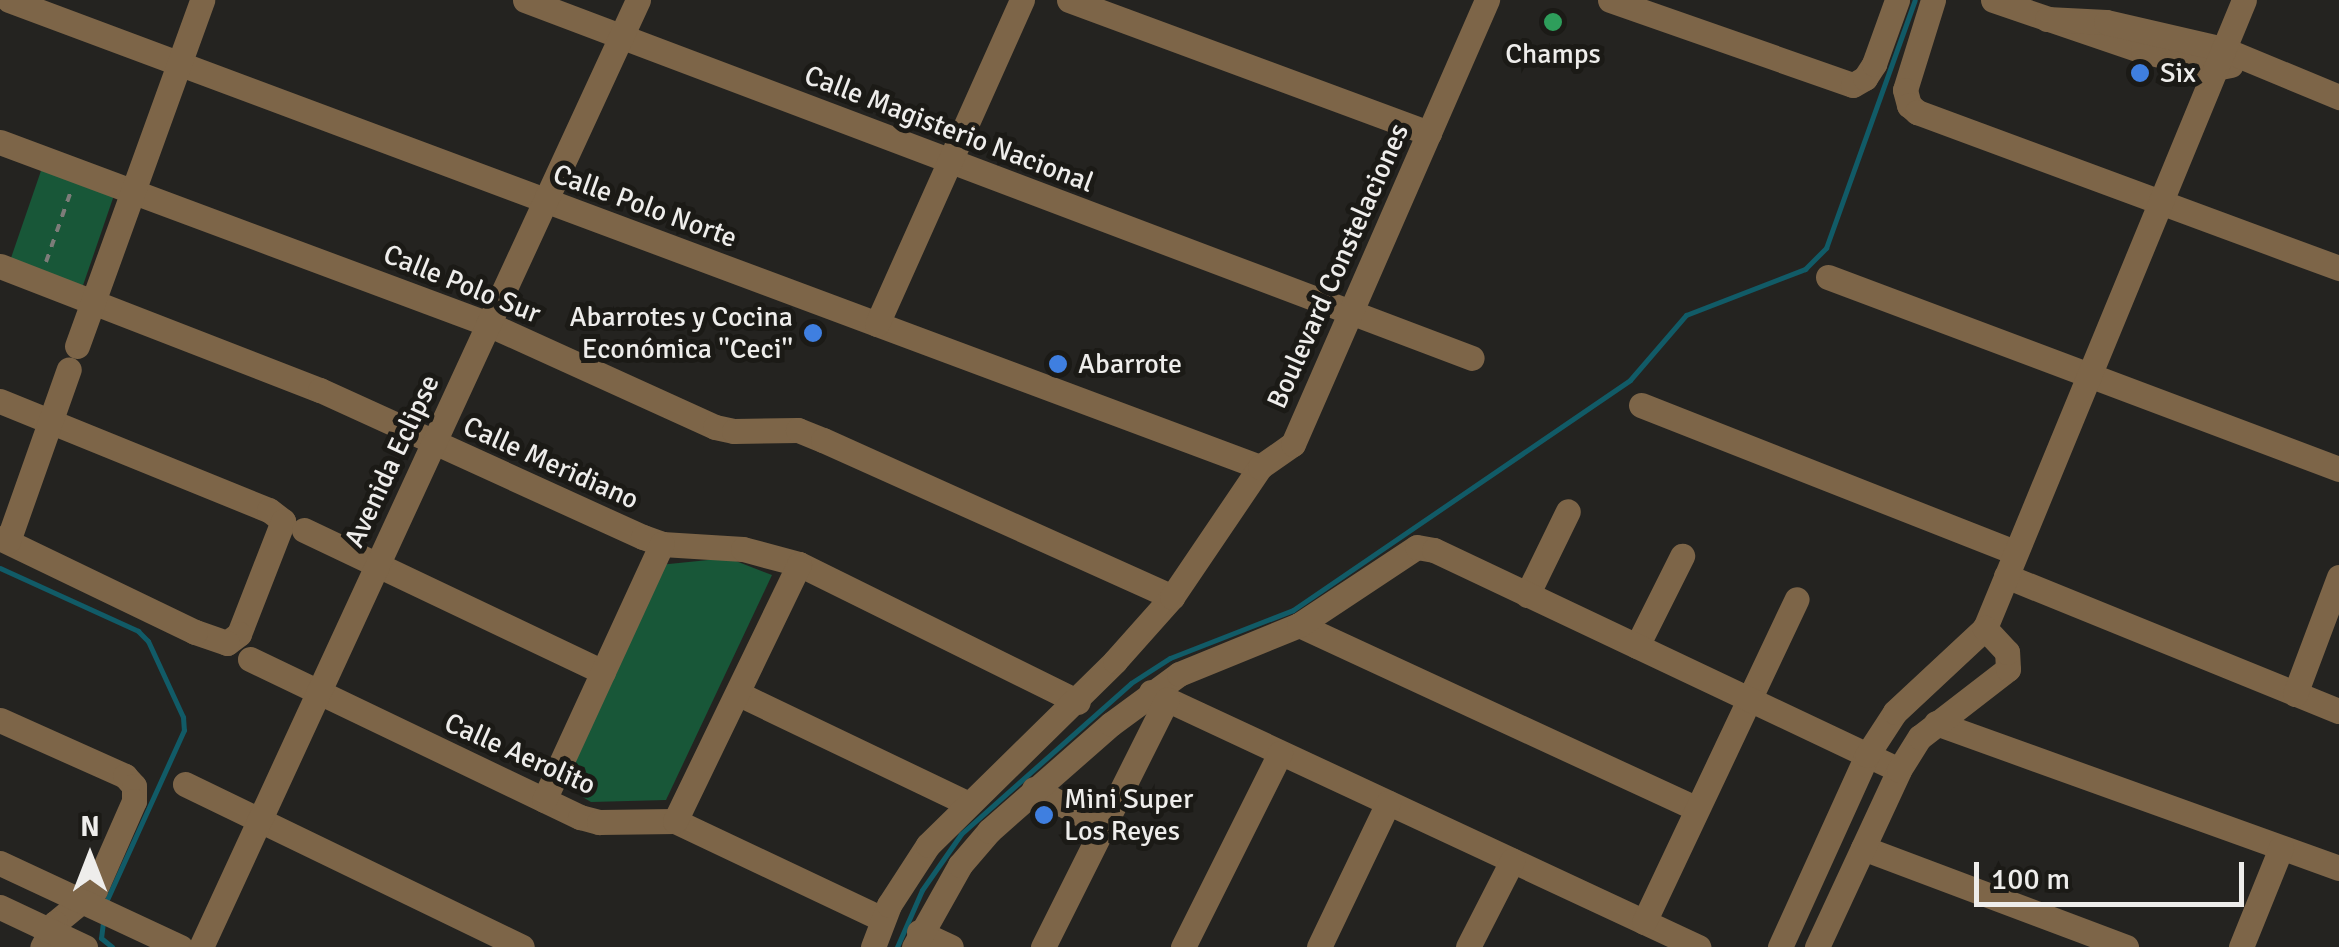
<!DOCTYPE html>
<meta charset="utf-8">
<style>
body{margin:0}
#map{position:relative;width:2339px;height:947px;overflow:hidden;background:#242320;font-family:Signika,sans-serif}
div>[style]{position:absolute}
.green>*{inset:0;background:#185738;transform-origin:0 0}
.stream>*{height:5px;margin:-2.5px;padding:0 2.5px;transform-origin:2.5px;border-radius:2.5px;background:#115b67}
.path>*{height:4px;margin-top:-2px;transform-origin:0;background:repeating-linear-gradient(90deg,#7d7c79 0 8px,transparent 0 16px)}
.minor>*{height:25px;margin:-12.5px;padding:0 12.5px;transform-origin:12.5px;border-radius:12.5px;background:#7d6548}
.dots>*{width:28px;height:28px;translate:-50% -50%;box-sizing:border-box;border:5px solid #1b1a16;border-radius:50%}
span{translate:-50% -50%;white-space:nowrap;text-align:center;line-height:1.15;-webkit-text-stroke:10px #1b1a16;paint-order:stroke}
.poi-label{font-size:28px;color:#eeedeb}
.left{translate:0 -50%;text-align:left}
.right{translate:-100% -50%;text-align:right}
.street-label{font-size:28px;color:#eeedeb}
.north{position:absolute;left:40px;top:807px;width:100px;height:100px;-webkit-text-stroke:8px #1b1a16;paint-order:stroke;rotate:0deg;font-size:28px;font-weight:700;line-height:40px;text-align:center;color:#eeedeb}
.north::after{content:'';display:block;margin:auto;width:35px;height:45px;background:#eeedeb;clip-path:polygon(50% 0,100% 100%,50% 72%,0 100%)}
.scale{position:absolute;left:1974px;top:862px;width:270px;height:45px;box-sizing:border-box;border:5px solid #eeedeb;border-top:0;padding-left:12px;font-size:30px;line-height:35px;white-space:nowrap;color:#eeedeb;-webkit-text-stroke:8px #1b1a16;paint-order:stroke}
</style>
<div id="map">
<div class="green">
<i style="left:43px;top:165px;width:77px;height:103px;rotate:19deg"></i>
<i style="clip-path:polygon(728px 558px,772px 575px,666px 800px,591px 802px,559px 783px,659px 565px)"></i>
</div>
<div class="stream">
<i style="left:0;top:568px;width:152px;rotate:24.5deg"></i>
<i style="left:138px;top:631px;width:14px;rotate:45deg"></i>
<i style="left:148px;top:641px;width:84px;rotate:65.3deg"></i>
<i style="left:183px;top:717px;width:13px;rotate:86deg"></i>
<i style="left:184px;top:730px;width:187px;rotate:114.4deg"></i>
<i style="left:103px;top:922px;width:16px;rotate:97deg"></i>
<i style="left:101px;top:938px;width:14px;rotate:39deg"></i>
<i style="left:897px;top:947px;width:62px;rotate:-66.3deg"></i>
<i style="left:922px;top:890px;width:68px;rotate:-55.1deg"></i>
<i style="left:961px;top:834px;width:227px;rotate:-41.6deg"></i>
<i style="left:1131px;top:683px;width:46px;rotate:-32.7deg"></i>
<i style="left:1170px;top:658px;width:132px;rotate:-21.3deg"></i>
<i style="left:1293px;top:610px;width:408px;rotate:-34.3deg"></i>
<i style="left:1630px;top:380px;width:86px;rotate:-49.3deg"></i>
<i style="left:1686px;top:315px;width:128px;rotate:-21.1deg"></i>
<i style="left:1805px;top:269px;width:30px;rotate:-45deg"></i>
<i style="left:1826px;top:248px;width:263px;rotate:-70.3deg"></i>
</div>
<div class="path">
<i style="left:46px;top:262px;width:75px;rotate:-70.6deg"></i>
</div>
<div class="minor">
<i style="left:9px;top:0;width:1335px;rotate:20.47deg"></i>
<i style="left:525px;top:0;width:1012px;rotate:20.71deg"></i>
<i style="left:1069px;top:0;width:384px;rotate:20.3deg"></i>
<i style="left:1610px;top:0;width:257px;rotate:19.3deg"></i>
<i style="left:1853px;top:85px;width:14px;rotate:-30deg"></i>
<i style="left:1865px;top:78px;width:17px;rotate:-57deg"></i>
<i style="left:1874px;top:64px;width:68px;rotate:-70.2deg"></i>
<i style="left:1933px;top:0;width:94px;rotate:107.3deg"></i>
<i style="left:1905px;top:90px;width:16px;rotate:75deg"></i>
<i style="left:1909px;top:105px;width:11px;rotate:41deg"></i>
<i style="left:1917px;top:112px;width:450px;rotate:20.3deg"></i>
<i style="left:1993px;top:0;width:158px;rotate:18.8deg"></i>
<i style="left:2143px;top:51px;width:74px;rotate:13.3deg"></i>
<i style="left:2215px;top:68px;width:16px;rotate:-11deg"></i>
<i style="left:2047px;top:19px;width:59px;rotate:2.9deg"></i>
<i style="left:2106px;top:22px;width:120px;rotate:13deg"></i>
<i style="left:2223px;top:49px;width:126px;rotate:22.5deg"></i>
<i style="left:0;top:142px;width:521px;rotate:20.45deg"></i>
<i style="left:488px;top:324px;width:249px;rotate:24.4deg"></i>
<i style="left:715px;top:427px;width:19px;rotate:12deg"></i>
<i style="left:734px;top:431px;width:64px;rotate:-0.9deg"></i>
<i style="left:798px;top:430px;width:27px;rotate:22deg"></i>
<i style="left:823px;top:440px;width:383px;rotate:24.2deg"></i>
<i style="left:0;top:266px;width:343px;rotate:21.2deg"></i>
<i style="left:320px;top:390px;width:355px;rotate:24.5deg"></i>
<i style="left:643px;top:537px;width:20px;rotate:20deg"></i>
<i style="left:662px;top:544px;width:81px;rotate:3.5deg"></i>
<i style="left:743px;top:549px;width:58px;rotate:15deg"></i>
<i style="left:799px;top:564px;width:311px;rotate:26.3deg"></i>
<i style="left:1828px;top:277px;width:546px;rotate:20.59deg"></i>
<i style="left:877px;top:324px;width:355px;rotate:-65.9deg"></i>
<i style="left:77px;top:346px;width:368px;rotate:-70.1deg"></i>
<i style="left:0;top:401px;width:290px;rotate:22.1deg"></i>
<i style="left:269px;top:510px;width:18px;rotate:38deg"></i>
<i style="left:283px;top:521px;width:121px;rotate:111.3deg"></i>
<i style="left:239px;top:634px;width:15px;rotate:143deg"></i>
<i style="left:227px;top:643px;width:34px;rotate:-161deg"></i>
<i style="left:195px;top:632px;width:216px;rotate:-154.3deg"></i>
<i style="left:1641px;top:405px;width:401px;rotate:21.5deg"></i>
<i style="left:304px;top:530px;width:331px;rotate:25.4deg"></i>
<i style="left:8px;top:541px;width:182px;rotate:-70.5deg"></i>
<i style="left:2006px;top:576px;width:359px;rotate:22.1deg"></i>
<i style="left:1527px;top:595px;width:93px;rotate:-64deg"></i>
<i style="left:1299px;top:625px;width:438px;rotate:24.8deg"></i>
<i style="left:1637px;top:646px;width:101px;rotate:-63.4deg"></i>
<i style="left:250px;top:659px;width:366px;rotate:25.6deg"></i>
<i style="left:580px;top:817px;width:20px;rotate:15deg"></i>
<i style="left:599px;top:822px;width:76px;rotate:-0.8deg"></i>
<i style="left:675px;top:821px;width:229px;rotate:25.3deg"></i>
<i style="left:1151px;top:692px;width:604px;rotate:24.99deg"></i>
<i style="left:739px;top:694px;width:253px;rotate:25.6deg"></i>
<i style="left:2295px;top:694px;width:125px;rotate:-69.4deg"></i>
<i style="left:0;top:720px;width:137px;rotate:24.1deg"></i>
<i style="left:125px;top:776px;width:13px;rotate:48deg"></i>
<i style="left:134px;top:786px;width:15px;rotate:90deg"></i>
<i style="left:134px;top:801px;width:97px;rotate:113.7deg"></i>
<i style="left:95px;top:890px;width:52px;rotate:140.5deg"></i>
<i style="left:55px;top:923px;width:27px;rotate:118deg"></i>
<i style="left:1936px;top:723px;width:428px;rotate:19.8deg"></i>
<i style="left:185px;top:784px;width:374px;rotate:25.8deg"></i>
<i style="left:1034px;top:789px;width:78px;rotate:28.2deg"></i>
<i style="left:544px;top:800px;width:282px;rotate:-65.3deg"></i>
<i style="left:675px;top:821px;width:285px;rotate:-64.2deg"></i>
<i style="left:1863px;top:848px;width:281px;rotate:20.6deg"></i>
<i style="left:0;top:863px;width:199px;rotate:25deg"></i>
<i style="left:0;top:907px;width:94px;rotate:25.2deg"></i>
<i style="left:1644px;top:922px;width:357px;rotate:-64.7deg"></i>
<i style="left:919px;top:932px;width:35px;rotate:25deg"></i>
<i style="left:201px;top:947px;width:1043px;rotate:-65.23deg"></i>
<i style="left:873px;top:947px;width:45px;rotate:-69.1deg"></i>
<i style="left:889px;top:905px;width:72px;rotate:-57deg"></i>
<i style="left:928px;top:845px;width:262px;rotate:-44.5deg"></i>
<i style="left:1115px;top:661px;width:86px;rotate:-48.3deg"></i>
<i style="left:1172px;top:597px;width:157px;rotate:-55.9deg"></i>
<i style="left:1260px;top:467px;width:40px;rotate:-34.9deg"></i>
<i style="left:1293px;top:444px;width:485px;rotate:-66.4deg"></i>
<i style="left:914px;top:947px;width:94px;rotate:-60.7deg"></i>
<i style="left:960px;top:865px;width:45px;rotate:-49.5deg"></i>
<i style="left:989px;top:831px;width:162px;rotate:-41.3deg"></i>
<i style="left:1111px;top:724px;width:84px;rotate:-36.3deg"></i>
<i style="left:1179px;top:674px;width:130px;rotate:-22.2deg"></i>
<i style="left:1299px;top:625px;width:141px;rotate:-33.5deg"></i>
<i style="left:1417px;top:547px;width:17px;rotate:10deg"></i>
<i style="left:1434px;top:550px;width:514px;rotate:25.32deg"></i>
<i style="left:1043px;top:947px;width:277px;rotate:-63.4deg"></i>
<i style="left:1183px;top:947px;width:217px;rotate:-63.4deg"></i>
<i style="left:1319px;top:947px;width:160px;rotate:-64.4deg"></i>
<i style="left:1468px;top:947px;width:97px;rotate:-62.9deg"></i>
<i style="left:1780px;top:947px;width:211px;rotate:-65.6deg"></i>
<i style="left:1867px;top:755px;width:51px;rotate:-56.9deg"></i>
<i style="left:1895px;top:712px;width:123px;rotate:-43deg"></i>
<i style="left:1985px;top:628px;width:679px;rotate:-67.59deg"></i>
<i style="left:1817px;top:947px;width:195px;rotate:-65.1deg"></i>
<i style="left:1899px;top:770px;width:39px;rotate:-58deg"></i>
<i style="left:1920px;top:737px;width:111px;rotate:-37.7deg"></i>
<i style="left:2008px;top:669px;width:17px;rotate:-93deg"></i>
<i style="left:2007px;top:652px;width:33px;rotate:-133deg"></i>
<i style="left:2241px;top:947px;width:107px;rotate:-68deg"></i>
</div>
<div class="dots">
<i style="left:1553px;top:22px;background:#2e9e5b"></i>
<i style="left:2140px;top:73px;background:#3f7fe0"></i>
<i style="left:813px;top:333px;background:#3f7fe0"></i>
<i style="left:1058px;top:364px;background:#3f7fe0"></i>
<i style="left:1044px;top:815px;background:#3f7fe0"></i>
</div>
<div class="poi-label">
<span style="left:1553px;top:54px">Champs</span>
<span class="left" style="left:2160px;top:73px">Six</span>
<span class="right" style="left:793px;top:333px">Abarrotes y Cocina<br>Económica ''Ceci''</span>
<span class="left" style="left:1078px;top:364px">Abarrote</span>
<span class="left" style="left:1064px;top:815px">Mini Super<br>Los Reyes</span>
</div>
<div class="street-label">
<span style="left:949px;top:129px;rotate:21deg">Calle Magisterio Nacional</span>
<span style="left:645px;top:206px;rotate:20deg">Calle Polo Norte</span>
<span style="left:1338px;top:266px;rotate:-66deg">Boulevard Constelaciones</span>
<span style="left:462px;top:284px;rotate:22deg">Calle Polo Sur</span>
<span style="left:392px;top:461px;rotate:-65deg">Avenida Eclipse</span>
<span style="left:551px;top:463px;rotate:24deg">Calle Meridiano</span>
<span style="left:520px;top:754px;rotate:24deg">Calle Aerolito</span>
</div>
<div class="north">N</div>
<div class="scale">100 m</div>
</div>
